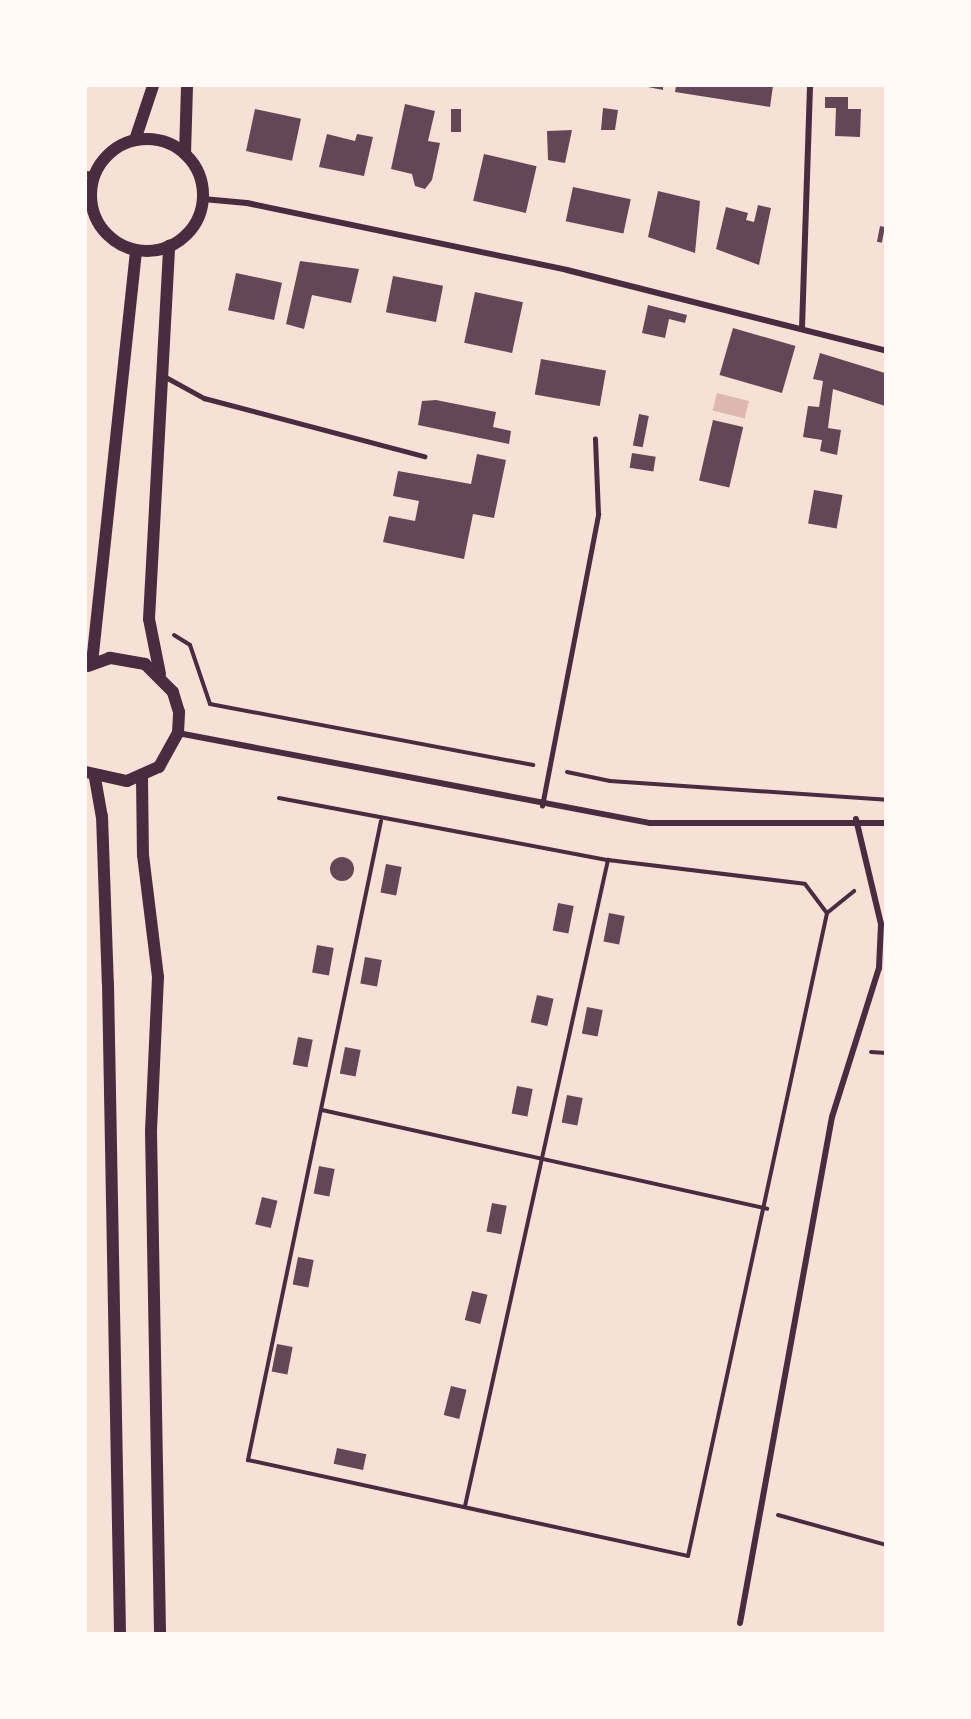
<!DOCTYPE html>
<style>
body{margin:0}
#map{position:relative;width:971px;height:1719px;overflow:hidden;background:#f7e1d7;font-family:Arial,sans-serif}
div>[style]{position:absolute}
.water>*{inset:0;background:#dcb8b0;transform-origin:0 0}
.building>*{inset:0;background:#644757;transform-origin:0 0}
.round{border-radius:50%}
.path>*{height:4px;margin:-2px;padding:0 2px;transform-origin:2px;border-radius:2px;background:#4a2c40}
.service>*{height:4.5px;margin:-2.25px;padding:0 2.25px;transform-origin:2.25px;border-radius:2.25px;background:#4a2c40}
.minor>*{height:6px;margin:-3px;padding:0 3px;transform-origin:3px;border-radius:3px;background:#4a2c40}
.secondary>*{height:12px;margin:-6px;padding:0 6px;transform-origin:6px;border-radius:6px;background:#4a2c40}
.secondary>.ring{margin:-6px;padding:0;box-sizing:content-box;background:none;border:12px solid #4a2c40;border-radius:50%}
span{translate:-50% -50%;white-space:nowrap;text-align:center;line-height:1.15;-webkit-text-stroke:6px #fffaf5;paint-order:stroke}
.frame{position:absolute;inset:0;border:87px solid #fffaf5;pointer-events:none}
</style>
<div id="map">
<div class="water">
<i style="left:717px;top:393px;width:33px;height:18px;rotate:14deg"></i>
</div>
<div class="building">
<i style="clip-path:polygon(643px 86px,663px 86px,663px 90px)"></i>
<i style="clip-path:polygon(676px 86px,773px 86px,770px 107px,675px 92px)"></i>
<i style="clip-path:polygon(825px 97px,848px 97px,848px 109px,861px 109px,860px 137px,835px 136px,836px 108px,825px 108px)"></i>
<i style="clip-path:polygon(405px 104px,435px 111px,428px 141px,440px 143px,432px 180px,425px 189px,415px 186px,412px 174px,391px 169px)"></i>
<i style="clip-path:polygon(603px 108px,618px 110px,615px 130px,601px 130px)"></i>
<i style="left:255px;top:109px;width:47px;height:43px;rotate:12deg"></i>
<i style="left:451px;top:109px;width:10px;height:23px"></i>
<i style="clip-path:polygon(572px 130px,565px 163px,548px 160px,547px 131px)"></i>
<i style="clip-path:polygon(327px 134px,355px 141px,357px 134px,373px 137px,364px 176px,319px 167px)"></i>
<i style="left:484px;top:154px;width:54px;height:48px;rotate:13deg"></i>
<i style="left:573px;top:187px;width:59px;height:35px;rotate:12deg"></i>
<i style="clip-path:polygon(658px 191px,700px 201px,695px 253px,648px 237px)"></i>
<i style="clip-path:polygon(758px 205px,771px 208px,759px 265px,716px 249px,726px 207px,748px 213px,746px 220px,754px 222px)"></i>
<i style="left:880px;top:226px;width:5px;height:16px;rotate:11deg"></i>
<i style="clip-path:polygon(300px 261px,359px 269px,351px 303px,312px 295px,304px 329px,286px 324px)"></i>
<i style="left:236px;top:273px;width:47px;height:38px;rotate:12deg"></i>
<i style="left:393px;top:276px;width:51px;height:37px;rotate:11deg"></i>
<i style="left:475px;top:292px;width:49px;height:52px;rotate:12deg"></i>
<i style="clip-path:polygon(648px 305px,687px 315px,685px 323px,669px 319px,665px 338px,642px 333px)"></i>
<i style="left:733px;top:328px;width:65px;height:49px;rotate:16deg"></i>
<i style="clip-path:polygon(820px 353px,885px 373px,885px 406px,833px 389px,828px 428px,841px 430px,837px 455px,820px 451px,822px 440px,803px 437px,808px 406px,819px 407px,823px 381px,813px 379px)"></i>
<i style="left:541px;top:359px;width:66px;height:36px;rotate:10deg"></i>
<i style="clip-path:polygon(436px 400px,496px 412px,493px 427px,511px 431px,509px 444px,418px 425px,422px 401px)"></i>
<i style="left:639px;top:414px;width:10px;height:32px;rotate:11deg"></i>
<i style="left:713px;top:420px;width:31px;height:62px;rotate:13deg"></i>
<i style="left:632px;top:453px;width:24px;height:15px;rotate:9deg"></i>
<i style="clip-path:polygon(477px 454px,506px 460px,494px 518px,473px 514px,464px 559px,383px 542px,389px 516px,415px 521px,419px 501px,393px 496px,398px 471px,471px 484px)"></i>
<i style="left:814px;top:490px;width:29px;height:34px;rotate:10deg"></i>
<i class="round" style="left:330px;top:857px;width:24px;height:24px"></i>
<i style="left:386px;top:864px;width:16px;height:29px;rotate:11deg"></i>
<i style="left:558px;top:903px;width:16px;height:28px;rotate:11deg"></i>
<i style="left:609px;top:913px;width:16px;height:29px;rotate:11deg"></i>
<i style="left:317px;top:945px;width:17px;height:28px;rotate:10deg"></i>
<i style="left:365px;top:957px;width:17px;height:27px;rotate:10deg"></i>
<i style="left:537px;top:995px;width:17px;height:28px;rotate:13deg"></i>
<i style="left:587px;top:1007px;width:16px;height:27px;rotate:11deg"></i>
<i style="left:298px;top:1037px;width:15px;height:28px;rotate:11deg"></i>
<i style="left:345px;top:1047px;width:16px;height:27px;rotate:11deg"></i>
<i style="left:517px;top:1086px;width:16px;height:28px;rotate:11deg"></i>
<i style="left:567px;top:1095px;width:16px;height:28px;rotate:11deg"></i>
<i style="left:319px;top:1166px;width:16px;height:28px;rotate:11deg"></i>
<i style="left:262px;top:1197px;width:16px;height:28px;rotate:14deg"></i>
<i style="left:492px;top:1203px;width:15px;height:29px;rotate:11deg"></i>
<i style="left:298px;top:1257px;width:16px;height:28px;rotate:11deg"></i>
<i style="left:472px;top:1291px;width:16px;height:30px;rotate:14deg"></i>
<i style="left:277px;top:1344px;width:16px;height:28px;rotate:11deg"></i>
<i style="left:451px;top:1386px;width:16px;height:30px;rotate:14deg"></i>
<i style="left:337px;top:1448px;width:30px;height:16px;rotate:12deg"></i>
</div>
<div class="path">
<i style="left:174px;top:635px;width:19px;rotate:32deg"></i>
<i style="left:190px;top:645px;width:62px;rotate:71.3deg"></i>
<i style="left:210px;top:704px;width:329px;rotate:10.7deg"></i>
<i style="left:567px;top:772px;width:44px;rotate:11.8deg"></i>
<i style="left:610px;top:781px;width:277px;rotate:3.9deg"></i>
<i style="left:279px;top:798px;width:335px;rotate:10.7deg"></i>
<i style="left:608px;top:860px;width:198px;rotate:6.9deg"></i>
<i style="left:805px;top:884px;width:36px;rotate:53deg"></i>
<i style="left:381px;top:821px;width:653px;rotate:101.76deg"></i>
<i style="left:248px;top:1460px;width:450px;rotate:12.3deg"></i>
<i style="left:688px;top:1556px;width:658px;rotate:-77.8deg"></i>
<i style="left:827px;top:913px;width:35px;rotate:-39deg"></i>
<i style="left:871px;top:1052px;width:15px;rotate:4deg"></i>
<i style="left:322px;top:1110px;width:456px;rotate:12.5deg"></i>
<i style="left:465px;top:1506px;width:662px;rotate:-77.52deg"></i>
<i style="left:778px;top:1515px;width:112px;rotate:15.5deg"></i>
</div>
<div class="service">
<i style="left:164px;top:376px;width:46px;rotate:28.8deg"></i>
<i style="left:204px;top:398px;width:228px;rotate:14.8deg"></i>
<i style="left:542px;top:806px;width:297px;rotate:-79.1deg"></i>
<i style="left:598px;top:514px;width:75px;rotate:-92.3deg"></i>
</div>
<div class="minor">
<i style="left:86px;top:174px;width:8px;rotate:7deg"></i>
<i style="left:203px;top:199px;width:44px;rotate:5.2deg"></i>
<i style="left:247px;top:203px;width:327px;rotate:11.8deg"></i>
<i style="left:567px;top:270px;width:329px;rotate:14.2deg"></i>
<i style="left:802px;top:328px;width:242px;rotate:-88.1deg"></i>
<i style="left:178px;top:733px;width:481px;rotate:10.8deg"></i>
<i style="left:650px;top:823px;width:236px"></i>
<i style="left:740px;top:1623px;width:514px;rotate:-79.7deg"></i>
<i style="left:832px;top:1117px;width:156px;rotate:-72.5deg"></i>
<i style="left:879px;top:968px;width:44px;rotate:-87.4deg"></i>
<i style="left:881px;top:924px;width:108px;rotate:-103.4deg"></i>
</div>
<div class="secondary">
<i class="ring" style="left:91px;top:139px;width:100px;height:100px"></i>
<i style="left:135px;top:140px;width:57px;rotate:-71.6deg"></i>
<i style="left:185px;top:154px;width:68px;rotate:-88.3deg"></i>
<i style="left:92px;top:663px;width:415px;rotate:-83.9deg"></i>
<i style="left:160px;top:674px;width:56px;rotate:-101.3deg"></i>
<i style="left:149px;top:619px;width:374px;rotate:-86.9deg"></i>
<i style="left:86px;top:772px;width:42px;rotate:12.4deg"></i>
<i style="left:127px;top:781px;width:35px;rotate:-24deg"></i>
<i style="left:159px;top:767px;width:39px;rotate:-61deg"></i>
<i style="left:178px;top:733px;width:21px;rotate:-87deg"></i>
<i style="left:179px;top:712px;width:21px;rotate:-107deg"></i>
<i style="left:173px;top:692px;width:40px;rotate:-135deg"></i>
<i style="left:145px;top:664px;width:36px;rotate:-170deg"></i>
<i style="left:110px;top:658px;width:23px;rotate:160deg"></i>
<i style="left:142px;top:777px;width:78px;rotate:89.3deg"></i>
<i style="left:143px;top:855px;width:123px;rotate:83deg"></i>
<i style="left:158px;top:977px;width:154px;rotate:92.6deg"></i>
<i style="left:151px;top:1131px;width:503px;rotate:88.97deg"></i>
<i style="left:95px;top:778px;width:39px;rotate:80deg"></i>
<i style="left:102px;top:816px;width:168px;rotate:88deg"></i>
<i style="left:108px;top:984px;width:650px;rotate:88.94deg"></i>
</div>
<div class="frame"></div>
</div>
